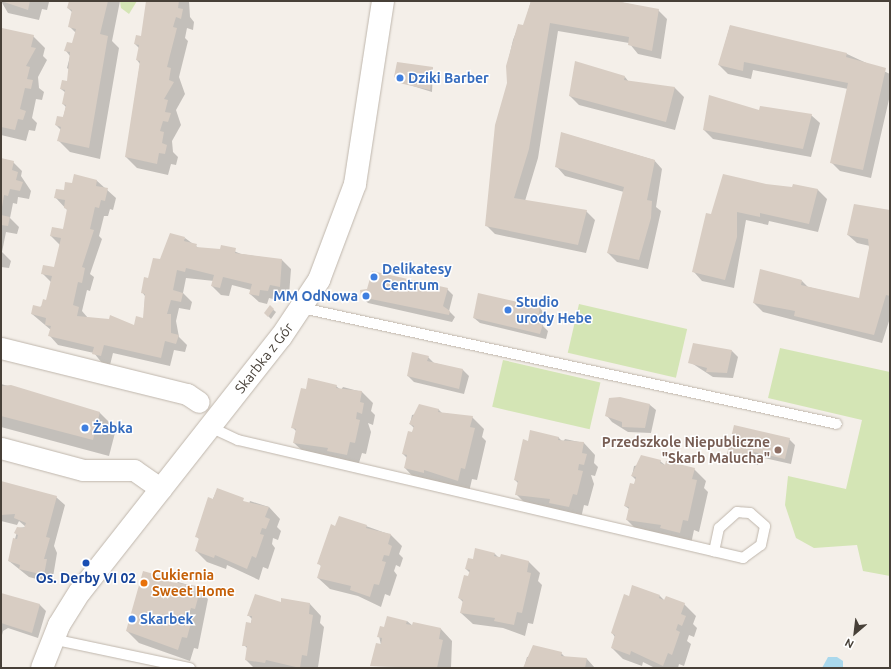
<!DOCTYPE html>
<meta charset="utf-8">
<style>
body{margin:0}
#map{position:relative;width:891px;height:669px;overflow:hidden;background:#f4efe9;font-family:Ubuntu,sans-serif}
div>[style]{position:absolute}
.green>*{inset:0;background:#d4e5b5;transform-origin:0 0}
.water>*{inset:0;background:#aad8ec}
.shadow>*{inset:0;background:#0003}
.building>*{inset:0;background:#d8cdc3}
.roads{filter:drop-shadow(0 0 1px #bfb6ac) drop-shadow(0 0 1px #bfb6ac)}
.service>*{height:10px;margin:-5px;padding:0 5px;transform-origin:5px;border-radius:5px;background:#fff}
.minor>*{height:21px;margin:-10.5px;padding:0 10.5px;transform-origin:10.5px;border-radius:10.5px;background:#fff}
.tertiary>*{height:22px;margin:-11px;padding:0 11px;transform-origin:11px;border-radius:11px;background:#fff}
.dots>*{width:11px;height:11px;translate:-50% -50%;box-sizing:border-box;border:2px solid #fff;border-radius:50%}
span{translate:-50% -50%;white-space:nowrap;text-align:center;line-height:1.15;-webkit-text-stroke:3px #fff;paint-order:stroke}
.shop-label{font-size:14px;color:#366cbe;font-weight:700}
.left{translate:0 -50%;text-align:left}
.right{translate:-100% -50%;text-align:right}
.street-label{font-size:14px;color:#474038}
.education-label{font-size:14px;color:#785e54;font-weight:700}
.food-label{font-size:14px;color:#c56008;font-weight:700}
.transit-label{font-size:14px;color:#164399;font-weight:700}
.frame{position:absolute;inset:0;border:2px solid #474038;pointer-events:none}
.north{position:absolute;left:835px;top:613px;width:40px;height:40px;-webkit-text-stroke:3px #fff;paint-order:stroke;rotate:208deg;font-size:11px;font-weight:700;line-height:16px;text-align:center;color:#474038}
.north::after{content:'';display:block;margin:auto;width:14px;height:18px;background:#474038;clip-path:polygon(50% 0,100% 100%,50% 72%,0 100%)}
</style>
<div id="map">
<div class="green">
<i style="clip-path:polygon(120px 1px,137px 1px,129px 14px,121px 8px)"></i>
<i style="left:579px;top:304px;width:111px;height:50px;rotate:13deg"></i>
<i style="clip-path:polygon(780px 348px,890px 372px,890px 576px,863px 571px,857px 545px,814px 548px,796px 538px,785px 505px,788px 476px,846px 489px,862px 420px,768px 398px)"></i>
<i style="left:503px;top:360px;width:100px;height:48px;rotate:13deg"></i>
</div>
<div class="water">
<i style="clip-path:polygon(828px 657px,837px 657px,843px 661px,843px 668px,822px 668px)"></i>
</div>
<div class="shadow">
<i style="clip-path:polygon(1px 1px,48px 1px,49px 2px,47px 10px,42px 9px,39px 20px,8px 13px)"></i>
<i style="clip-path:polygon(70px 1px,120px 1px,112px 41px,119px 48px,100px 159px,70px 152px,58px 140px,61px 130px,56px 125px,63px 118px,66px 107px,63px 104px,66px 93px,61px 89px,68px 82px,71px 71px,67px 68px,70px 56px,66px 51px,73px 44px,76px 33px,69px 26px,73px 13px,68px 8px)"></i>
<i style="clip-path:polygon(147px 1px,189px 1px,190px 17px,194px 22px,193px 30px,187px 28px,185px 38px,188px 41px,179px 77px,185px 94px,176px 110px,181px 125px,172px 141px,173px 152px,178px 157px,176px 165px,171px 164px,168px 175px,137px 168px,126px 157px,140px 64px,137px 60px,140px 49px,135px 44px,142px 37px)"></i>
<i style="clip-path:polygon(531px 1px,615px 1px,658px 10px,667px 19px,661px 59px,638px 54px,629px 43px,558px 31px,538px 158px,525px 201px,586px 211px,595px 220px,586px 253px,495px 234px,486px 225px,508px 83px,507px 66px,513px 40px,519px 25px,524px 26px)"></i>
<i style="clip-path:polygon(730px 26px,847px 54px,890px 74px,890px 95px,871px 178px,840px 171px,831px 162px,848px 89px,753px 70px,751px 79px,728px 74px,719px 65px)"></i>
<i style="clip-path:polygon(3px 29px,33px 36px,45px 48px,43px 56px,47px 60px,38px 77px,39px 88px,44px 92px,42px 100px,36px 99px,32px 118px,37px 123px,35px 131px,29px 130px,26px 141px,1px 135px)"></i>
<i style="clip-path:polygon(433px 68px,432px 92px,400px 82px)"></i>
<i style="clip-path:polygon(625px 77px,629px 82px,675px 88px,684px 97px,675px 130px,579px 105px,570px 96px)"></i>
<i style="clip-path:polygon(760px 111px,811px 115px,820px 123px,811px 157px,713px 139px,704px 130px)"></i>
<i style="clip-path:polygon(562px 133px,654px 160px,662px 169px,656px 207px,661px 211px,648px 269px,617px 262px,608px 253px,624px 192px,565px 176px,557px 167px)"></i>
<i style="clip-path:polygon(1px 159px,13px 162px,22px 171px,21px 176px,31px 191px,29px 199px,18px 197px,17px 204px,13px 203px,10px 218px,19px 227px,17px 234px,6px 232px,2px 252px,11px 261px,9px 268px,1px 267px)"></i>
<i style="clip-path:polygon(96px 180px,116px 198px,113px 210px,110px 209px,108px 216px,104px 216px,99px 236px,102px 239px,90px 274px,94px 277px,90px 291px,87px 290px,82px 311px,88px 318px,135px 326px,144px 319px,145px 296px,142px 292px,160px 260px,185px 238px,200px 249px,221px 250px,222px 246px,241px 254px,282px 260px,291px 269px,289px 295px,279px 293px,277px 300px,269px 298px,267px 304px,259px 302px,250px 294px,251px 290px,232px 285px,229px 296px,221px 295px,212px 286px,214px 281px,186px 278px,183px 293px,192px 302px,190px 310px,179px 308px,176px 321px,179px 337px,187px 345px,185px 352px,174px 350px,170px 366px,113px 353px,110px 365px,102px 363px,94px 353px,58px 345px,50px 336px,51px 330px,32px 314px,47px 301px,51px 282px,42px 273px,55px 268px,60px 245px,51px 236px,63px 231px,68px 211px,55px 197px,72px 185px)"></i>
<i style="clip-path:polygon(766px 185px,793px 188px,794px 185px,818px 190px,827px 199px,818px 232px,769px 221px,768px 225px,746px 220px,734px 288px,702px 281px,694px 272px,712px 216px)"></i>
<i style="clip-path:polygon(890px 212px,890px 318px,882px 343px,763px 312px,754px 303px,802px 281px,808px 287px,860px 299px,870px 246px,857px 243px,848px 235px)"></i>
<i style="clip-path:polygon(447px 289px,453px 295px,449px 311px,455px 317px,452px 322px,368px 303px,362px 297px)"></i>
<i style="clip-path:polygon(270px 307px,276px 312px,271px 319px,268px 316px)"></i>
<i style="clip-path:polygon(540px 308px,545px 314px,543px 326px,548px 331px,546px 339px,480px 323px,474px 318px)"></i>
<i style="clip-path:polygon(732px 351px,738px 357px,733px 378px,713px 377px,690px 362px)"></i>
<i style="clip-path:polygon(428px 357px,434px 363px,463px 370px,469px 376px,464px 394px,414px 382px,408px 376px)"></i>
<i style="clip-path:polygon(1px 384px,100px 413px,116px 429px,109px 456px,1px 427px)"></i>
<i style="clip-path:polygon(336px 386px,341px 390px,343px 387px,362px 392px,373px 403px,371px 411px,375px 415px,373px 425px,368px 423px,371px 432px,366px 454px,362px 453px,358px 466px,306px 454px,294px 443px,297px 432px,293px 428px,306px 390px)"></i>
<i style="clip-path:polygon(610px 399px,650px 405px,656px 410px,651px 433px,628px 432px,612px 422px,607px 416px)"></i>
<i style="clip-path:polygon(438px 409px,442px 413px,472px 417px,484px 429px,482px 437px,486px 441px,477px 480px,472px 479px,469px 492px,436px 481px,435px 484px,416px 480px,405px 468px,407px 458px,403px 454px,414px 428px,410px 424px,412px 415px)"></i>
<i style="clip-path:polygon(558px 437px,563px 442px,565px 439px,584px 443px,595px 455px,594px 463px,598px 467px,595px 476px,591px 475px,594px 484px,588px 506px,584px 505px,581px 518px,528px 506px,516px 494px,519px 484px,515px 480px,528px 442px)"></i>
<i style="clip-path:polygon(789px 439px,795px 445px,791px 464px,760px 457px,758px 465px,734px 460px,729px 454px)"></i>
<i style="clip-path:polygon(660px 461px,665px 465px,694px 469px,706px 481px,704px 488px,708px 492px,699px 532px,694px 530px,691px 544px,669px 535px,638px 531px,627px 520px,629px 509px,625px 506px,636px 480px,632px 476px,634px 466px)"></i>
<i style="clip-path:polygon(1px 482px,56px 497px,65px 505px,54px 546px,57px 553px,52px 583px,29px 577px,9px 561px,18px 528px,26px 527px,19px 521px,17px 525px,1px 521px)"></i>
<i style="clip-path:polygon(217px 490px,249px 504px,250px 501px,269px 507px,280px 519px,277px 527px,281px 531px,278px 540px,273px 538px,272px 544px,275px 548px,268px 569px,263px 567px,259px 580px,227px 565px,226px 569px,207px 562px,196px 551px,200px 540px,196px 536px)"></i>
<i style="clip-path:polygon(366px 526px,391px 535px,402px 546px,399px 554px,403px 558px,400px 567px,396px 565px,394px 571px,397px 575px,390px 596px,385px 594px,381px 607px,358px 596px,330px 589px,318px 578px,322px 567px,318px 563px,336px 527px)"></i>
<i style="clip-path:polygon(495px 554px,499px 558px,529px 562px,540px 573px,538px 581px,542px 585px,533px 624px,528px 623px,525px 636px,503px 628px,473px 624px,461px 613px,463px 602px,459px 598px,470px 573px,466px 569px,473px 560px)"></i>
<i style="clip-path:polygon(178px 582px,196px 587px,208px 599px,198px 649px,194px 648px,190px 661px,139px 643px,127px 631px)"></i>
<i style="clip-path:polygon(1px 594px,40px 605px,46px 611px,38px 638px,8px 628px,3px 631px,1px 639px)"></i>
<i style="clip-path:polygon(660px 596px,665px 601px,684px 604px,696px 616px,693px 624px,697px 628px,694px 637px,689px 635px,687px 641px,691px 644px,684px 666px,679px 664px,678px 668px,655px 668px,643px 662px,642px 666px,623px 659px,612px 648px,615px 637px,612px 633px,629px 597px)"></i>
<i style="clip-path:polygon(281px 603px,310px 604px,321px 616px,320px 623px,324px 627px,318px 667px,254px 668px,246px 660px,248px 649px,244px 645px,252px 619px,248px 615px)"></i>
<i style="clip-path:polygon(407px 621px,413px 626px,413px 623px,441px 629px,452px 641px,451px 668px,372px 666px,381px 645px,379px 636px,385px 628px)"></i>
<i style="clip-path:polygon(561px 653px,565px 657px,587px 659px,595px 668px,524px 668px,527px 657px)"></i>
</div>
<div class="building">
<i style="clip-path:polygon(1px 1px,30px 1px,28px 10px)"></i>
<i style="clip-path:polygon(69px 1px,108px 1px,100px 34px,108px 36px,89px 148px,57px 141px,61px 127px,55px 125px,57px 116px,63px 117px,66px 105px,62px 104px,65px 90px,60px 89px,62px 80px,67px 81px,70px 52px,64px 51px,67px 42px,72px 43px,76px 29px,68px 27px,72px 10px,67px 8px)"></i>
<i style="clip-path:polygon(146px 1px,179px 1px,178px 8px,183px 9px,181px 19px,176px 17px,173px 27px,177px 28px,167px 67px,171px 68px,169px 80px,174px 82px,164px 99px,168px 100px,165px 112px,171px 113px,168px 122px,163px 121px,160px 131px,164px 132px,162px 143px,167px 145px,165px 154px,159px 153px,157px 164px,125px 157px,140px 61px,136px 60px,139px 45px,134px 44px,136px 35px,141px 36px)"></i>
<i style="clip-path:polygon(531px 1px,616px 1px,659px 9px,652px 51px,628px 45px,629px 37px,550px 23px,529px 149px,514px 198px,587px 210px,578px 245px,485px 226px,495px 125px,507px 83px,506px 66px,518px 24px,523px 25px)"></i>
<i style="clip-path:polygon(730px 25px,847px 53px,846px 57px,886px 68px,863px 170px,830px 163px,848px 83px,744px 62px,743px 71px,718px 65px)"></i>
<i style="clip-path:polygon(2px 28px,34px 35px,31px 47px,36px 48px,26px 66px,30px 67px,27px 79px,33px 80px,31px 89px,25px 88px,20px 109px,26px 111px,23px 120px,18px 119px,15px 130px,1px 127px)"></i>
<i style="clip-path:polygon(575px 61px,625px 76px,624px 80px,675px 87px,666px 122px,569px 96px)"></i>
<i style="clip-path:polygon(397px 62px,433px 67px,430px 90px,399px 83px,394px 77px)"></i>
<i style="clip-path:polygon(709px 95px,759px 110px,760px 106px,812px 114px,803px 149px,703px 130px)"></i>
<i style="clip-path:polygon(561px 132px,655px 160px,647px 200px,652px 201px,651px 218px,639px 260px,607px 253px,624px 187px,555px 167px)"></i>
<i style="clip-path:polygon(1px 158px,14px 161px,12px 170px,18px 172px,16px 180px,23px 182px,20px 191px,10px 189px,8px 196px,4px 195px,2px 207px)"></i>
<i style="clip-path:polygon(74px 174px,97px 180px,96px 186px,108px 188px,105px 201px,101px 200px,99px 208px,95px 207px,90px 229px,94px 230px,82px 267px,85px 268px,82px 283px,78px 282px,73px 305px,79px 307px,77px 316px,109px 319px,110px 315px,134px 325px,136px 316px,143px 318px,145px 294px,141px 293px,144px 277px,148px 278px,153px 258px,160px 259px,170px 233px,185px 237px,184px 241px,197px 244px,196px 247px,220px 249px,221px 245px,236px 248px,235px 253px,282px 259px,280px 287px,270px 285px,268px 291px,260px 290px,259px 296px,249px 294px,252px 284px,223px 277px,220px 288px,211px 286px,214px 275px,186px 268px,185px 272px,177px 270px,173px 290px,183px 293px,181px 302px,171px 300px,167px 314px,171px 314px,171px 333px,179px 335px,176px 344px,165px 341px,161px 358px,104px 345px,101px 356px,92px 354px,94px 347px,48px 336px,51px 326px,45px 325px,46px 318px,31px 314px,33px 305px,41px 307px,43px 299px,46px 300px,52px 276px,41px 274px,43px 265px,54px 267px,61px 238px,50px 236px,52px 227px,63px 229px,67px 209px,64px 208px,65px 200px,54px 198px,56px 189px,64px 190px,65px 182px,72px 183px)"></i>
<i style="clip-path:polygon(723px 174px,766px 184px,792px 187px,793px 184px,818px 189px,809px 224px,760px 213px,760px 217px,737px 212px,737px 237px,725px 280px,692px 272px,706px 213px,711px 214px)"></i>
<i style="clip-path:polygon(854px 204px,890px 210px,890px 296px,886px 295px,874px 335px,794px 316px,795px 311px,753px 303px,760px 269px,802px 280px,801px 285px,859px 298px,869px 248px,868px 239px,847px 235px)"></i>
<i style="clip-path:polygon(1px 215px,10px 217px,8px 226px,1px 225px)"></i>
<i style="clip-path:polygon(372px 271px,448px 288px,443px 306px,450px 311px,449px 315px,361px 297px,360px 290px,367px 289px)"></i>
<i style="clip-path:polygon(478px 293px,540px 307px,537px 323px,543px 324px,540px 334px,473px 318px)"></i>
<i style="clip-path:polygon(270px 305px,274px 309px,268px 317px,264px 313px)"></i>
<i style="clip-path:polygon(693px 343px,732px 350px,727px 373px,706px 372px,707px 368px,688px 363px)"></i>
<i style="clip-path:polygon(412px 352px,429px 356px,427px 361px,463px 369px,459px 389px,407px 376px)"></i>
<i style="clip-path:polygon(308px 378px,337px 385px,336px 388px,362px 391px,360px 402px,364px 403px,362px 414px,357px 412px,356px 419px,360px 420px,355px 443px,350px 442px,347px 455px,327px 451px,328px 448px,293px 443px,296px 429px,291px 428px,301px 388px,306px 389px)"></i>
<i style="clip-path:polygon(11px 385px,100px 412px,93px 440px,1px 416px,1px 386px)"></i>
<i style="clip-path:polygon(620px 397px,650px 404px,645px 428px,622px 427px,622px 422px,605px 416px,609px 398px)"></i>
<i style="clip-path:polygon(419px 404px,439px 409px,438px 412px,473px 416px,470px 427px,475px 428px,465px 469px,461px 468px,458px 481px,424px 470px,424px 473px,404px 468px,407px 455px,402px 454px,408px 431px,412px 432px,414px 426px,409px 424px)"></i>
<i style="clip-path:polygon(734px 425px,790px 438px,785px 459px,754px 452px,752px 460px,727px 454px)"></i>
<i style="clip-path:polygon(530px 430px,559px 437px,558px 440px,584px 442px,582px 453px,587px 454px,584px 465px,579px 464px,578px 470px,583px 471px,577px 495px,573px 494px,569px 507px,549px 503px,550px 499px,515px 495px,518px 481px,514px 480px,523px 439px,528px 441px)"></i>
<i style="clip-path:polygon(641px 455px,661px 460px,660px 463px,665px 465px,666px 461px,695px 468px,692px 479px,697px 480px,688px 521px,683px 520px,680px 533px,660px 528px,661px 525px,626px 520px,629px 507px,624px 506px,630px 483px,634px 484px,636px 477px,631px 476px)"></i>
<i style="clip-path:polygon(1px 481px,57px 496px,46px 537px,50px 538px,44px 559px,47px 559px,44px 575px,19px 569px,20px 565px,8px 561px,13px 538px,17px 539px,18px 535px,14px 533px,17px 527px,24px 528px,26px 523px,14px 518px,15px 514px,1px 515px)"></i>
<i style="clip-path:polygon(217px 488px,244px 498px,243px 501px,269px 507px,265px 517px,270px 519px,266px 529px,262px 528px,260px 534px,264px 535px,256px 558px,252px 556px,247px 569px,215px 555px,214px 558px,195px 551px,199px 538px,195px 537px,208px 497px,213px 499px)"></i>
<i style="clip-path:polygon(339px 516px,367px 525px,366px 528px,391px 534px,388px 544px,392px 546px,389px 556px,384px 555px,382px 561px,386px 562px,379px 585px,374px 584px,370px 597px,350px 590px,351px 586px,317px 578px,321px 565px,317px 564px,331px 524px,335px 526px)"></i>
<i style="clip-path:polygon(475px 548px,495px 553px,494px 556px,500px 557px,501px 554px,529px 561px,527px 572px,531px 573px,522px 613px,517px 612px,514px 625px,494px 621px,495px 618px,460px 613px,463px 600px,458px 598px,464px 575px,468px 576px,470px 570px,465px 569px,468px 558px,473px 559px)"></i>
<i style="clip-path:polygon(143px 571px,172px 579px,171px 582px,197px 586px,194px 597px,198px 598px,195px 609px,191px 608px,189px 614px,193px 615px,187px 638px,182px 637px,178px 650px,126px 631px)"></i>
<i style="clip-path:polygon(632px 585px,660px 595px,659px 598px,664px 600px,666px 596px,685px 603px,681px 614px,686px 616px,682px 626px,678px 624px,676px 630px,680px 632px,672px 655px,668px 653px,663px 666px,631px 651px,630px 655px,611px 648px,615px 635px,611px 633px,624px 594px,629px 596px)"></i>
<i style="clip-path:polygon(1px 593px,40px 604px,32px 633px,1px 623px)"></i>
<i style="clip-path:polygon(255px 594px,281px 602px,281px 598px,310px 603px,309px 614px,313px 615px,307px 656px,302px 655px,300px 668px,266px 660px,265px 663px,245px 660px,247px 646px,242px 646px,246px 622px,251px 623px,252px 616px,247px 616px)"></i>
<i style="clip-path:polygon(387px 616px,407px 621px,406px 624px,412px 625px,413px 622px,441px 628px,439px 639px,443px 640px,437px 668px,370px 666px,376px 643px,381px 644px,382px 638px,377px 637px,380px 626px,384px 627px)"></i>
<i style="clip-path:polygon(533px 645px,562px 652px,561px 656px,587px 658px,585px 668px,523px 668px)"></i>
</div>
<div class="roads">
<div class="service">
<i style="left:302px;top:308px;width:547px;rotate:12.23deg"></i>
<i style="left:210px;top:427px;width:31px;rotate:25deg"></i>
<i style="left:238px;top:440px;width:519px;rotate:13.15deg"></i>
<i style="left:743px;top:558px;width:22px;rotate:-36deg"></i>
<i style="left:761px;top:545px;width:19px;rotate:-78deg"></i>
<i style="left:765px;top:526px;width:20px;rotate:-139deg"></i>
<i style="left:750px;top:513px;width:13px;rotate:-176deg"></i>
<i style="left:737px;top:512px;width:24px;rotate:138deg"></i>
<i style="left:719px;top:528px;width:24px;rotate:102deg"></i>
<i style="left:52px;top:639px;width:141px;rotate:11.9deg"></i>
</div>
<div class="minor">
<i style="left:1px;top:348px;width:192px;rotate:13.9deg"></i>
<i style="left:187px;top:394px;width:14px;rotate:34deg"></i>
<i style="left:1px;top:448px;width:85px;rotate:15deg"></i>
<i style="left:83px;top:470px;width:51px"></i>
<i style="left:134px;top:470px;width:33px;rotate:35deg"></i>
</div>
<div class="tertiary">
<i style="left:42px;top:668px;width:46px;rotate:-68.4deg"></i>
<i style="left:59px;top:625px;width:39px;rotate:-58deg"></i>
<i style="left:80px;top:592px;width:325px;rotate:-51.8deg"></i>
<i style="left:281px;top:337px;width:69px;rotate:-56.3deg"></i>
<i style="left:319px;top:280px;width:103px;rotate:-69.4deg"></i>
<i style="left:355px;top:184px;width:185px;rotate:-81.3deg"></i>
</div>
</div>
<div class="dots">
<i style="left:400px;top:78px;background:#3f7fe0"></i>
<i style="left:374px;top:277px;background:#3f7fe0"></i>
<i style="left:366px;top:296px;background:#3f7fe0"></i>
<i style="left:508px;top:310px;background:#3f7fe0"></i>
<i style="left:85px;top:428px;background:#3f7fe0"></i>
<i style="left:778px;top:450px;background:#8d6e63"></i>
<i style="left:86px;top:563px;background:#1a4fb4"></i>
<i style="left:144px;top:583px;background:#e8710a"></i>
<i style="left:132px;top:619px;background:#3f7fe0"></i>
</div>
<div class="shop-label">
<span class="left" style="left:408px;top:78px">Dziki Barber</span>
<span class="left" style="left:382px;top:277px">Delikatesy<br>Centrum</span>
<span class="right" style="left:358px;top:296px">MM OdNowa</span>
<span class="left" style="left:516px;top:310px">Studio<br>urody Hebe</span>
<span class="left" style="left:93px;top:428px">Żabka</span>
<span class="left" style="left:140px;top:619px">Skarbek</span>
</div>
<div class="street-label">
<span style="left:264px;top:358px;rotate:-52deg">Skarbka z Gór</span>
</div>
<div class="education-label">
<span class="right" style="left:770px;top:450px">Przedszkole Niepubliczne<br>"Skarb Malucha"</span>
</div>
<div class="food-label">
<span class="left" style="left:152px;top:583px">Cukiernia<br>Sweet Home</span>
</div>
<div class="transit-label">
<span style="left:86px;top:578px">Os. Derby VI 02</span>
</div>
<div class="frame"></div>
<div class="north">N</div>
</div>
